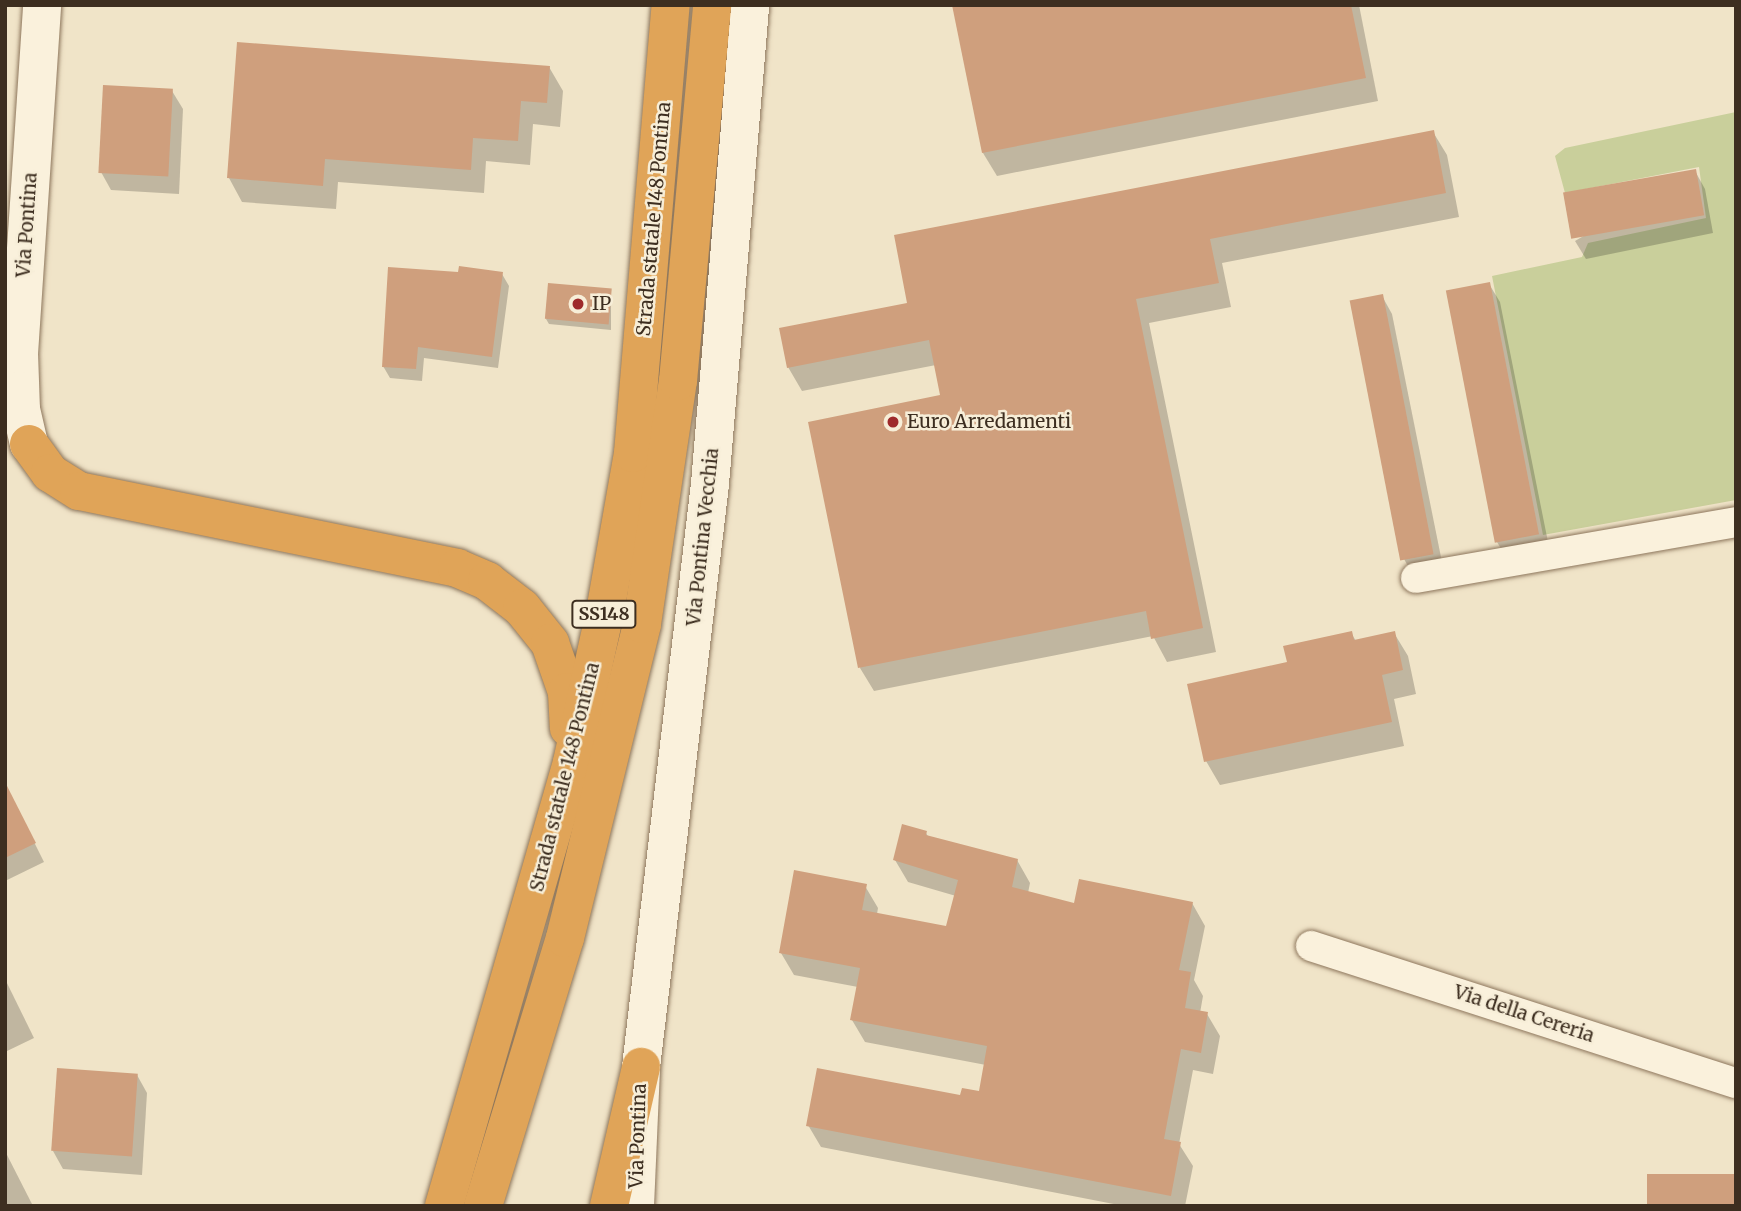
<!DOCTYPE html>
<style>
body{margin:0}
#map{position:relative;width:1741px;height:1211px;overflow:hidden;background:#f0e4c8;font-family:Merriweather,serif}
div>[style]{position:absolute}
.green>*{inset:0;background:#c9cf9b}
.shadow>*{inset:0;background:#0003}
.building>*{inset:0;background:#cf9f7d;transform-origin:0 0}
.roads{filter:drop-shadow(0 0 2px #8d765c) drop-shadow(0 0 2px #8d765c)}
.street>*{height:30px;margin:-15px;padding:0 15px;transform-origin:15px;border-radius:15px;background:#faf1dc}
.secondary>*{height:38px;margin:-19px;padding:0 19px;transform-origin:19px;border-radius:19px;background:#faf1dc}
.highway>*{height:38px;margin:-19px;padding:0 19px;transform-origin:19px;border-radius:19px;background:#e0a458}
.dots>*{width:19px;height:19px;translate:-50% -50%;box-sizing:border-box;border:4px solid #f7eed8;border-radius:50%}
span{translate:-50% -50%;white-space:nowrap;text-align:center;line-height:1.15;-webkit-text-stroke:5px #f7eed8;paint-order:stroke}
.shield-label span{padding:2px 5px;background:#f7eed8;border:2px solid;border-radius:5px;-webkit-text-stroke-width:0}
.shield-label{font-size:18px;color:#3d2e20;font-weight:700}
.street-label{font-size:19px;color:#3d2e20}
.poi-label{font-size:19px;color:#3d2e20}
.left{translate:0 -50%;text-align:left}
.frame{position:absolute;inset:0;border:7px solid #3d2e20;pointer-events:none}
</style>
<div id="map">
<div class="green">
<i style="clip-path:polygon(1736px 112px,1736px 500px,1543px 535px,1492px 276px,1582px 257px,1588px 243px,1706px 218px,1699px 167px,1565px 193px,1555px 156px,1565px 148px)"></i>
</div>
<div class="shadow">
<i style="clip-path:polygon(954px 5px,1359px 5px,1378px 101px,997px 176px,983px 153px)"></i>
<i style="clip-path:polygon(549px 67px,563px 91px,560px 127px,533px 124px,530px 165px,486px 161px,484px 193px,338px 182px,336px 209px,242px 202px,229px 178px)"></i>
<i style="clip-path:polygon(172px 91px,183px 109px,179px 194px,111px 190px,101px 172px)"></i>
<i style="clip-path:polygon(1433px 132px,1447px 155px,1459px 217px,1222px 263px,1231px 307px,1149px 323px,1216px 652px,1167px 662px,1153px 636px,874px 691px,860px 668px,942px 397px,936px 365px,802px 391px,788px 367px,909px 304px)"></i>
<i style="clip-path:polygon(1695px 171px,1705px 189px,1713px 233px,1586px 259px,1575px 241px)"></i>
<i style="clip-path:polygon(459px 274px,502px 274px,509px 286px,498px 368px,424px 358px,422px 381px,390px 378px,383px 366px)"></i>
<i style="clip-path:polygon(1489px 284px,1500px 302px,1550px 552px,1508px 560px,1497px 542px)"></i>
<i style="clip-path:polygon(611px 291px,611px 330px,549px 324px,546px 319px)"></i>
<i style="clip-path:polygon(1382px 296px,1392px 314px,1444px 572px,1414px 577px,1404px 559px)"></i>
<i style="clip-path:polygon(1351px 633px,1356px 641px,1394px 633px,1408px 656px,1416px 694px,1394px 699px,1404px 746px,1220px 785px,1206px 761px,1289px 664px)"></i>
<i style="clip-path:polygon(5px 784px,44px 862px,5px 881px)"></i>
<i style="clip-path:polygon(926px 833px,929px 838px,1017px 860px,1030px 883px,1028px 893px,1076px 905px,1192px 903px,1205px 926px,1194px 980px,1203px 996px,1200px 1013px,1207px 1014px,1220px 1036px,1213px 1074px,1193px 1070px,1179px 1144px,1193px 1166px,1185px 1206px,1124px 1206px,821px 1147px,808px 1125px,980px 1093px,986px 1065px,865px 1042px,852px 1020px,858px 987px,794px 975px,781px 953px,865px 886px,878px 908px,877px 914px,948px 928px,956px 896px,908px 882px,895px 860px)"></i>
<i style="clip-path:polygon(5px 979px,34px 1038px,5px 1052px)"></i>
<i style="clip-path:polygon(137px 1075px,147px 1093px,142px 1175px,63px 1169px,53px 1151px)"></i>
<i style="clip-path:polygon(5px 1151px,33px 1206px,5px 1206px)"></i>
<i style="clip-path:polygon(1650px 1204px,1736px 1206px,1607px 1206px)"></i>
</div>
<div class="building">
<i style="clip-path:polygon(952px 5px,1351px 5px,1366px 78px,982px 153px)"></i>
<i style="clip-path:polygon(237px 42px,550px 66px,547px 103px,521px 101px,518px 141px,473px 138px,471px 170px,325px 159px,323px 186px,227px 178px)"></i>
<i style="left:103px;top:85px;width:70px;height:88px;rotate:3deg"></i>
<i style="clip-path:polygon(1434px 130px,1446px 193px,1210px 239px,1219px 283px,1136px 299px,1203px 628px,1151px 639px,1146px 611px,858px 668px,808px 422px,940px 395px,929px 340px,787px 368px,779px 328px,907px 303px,894px 235px)"></i>
<i style="left:1696px;top:169px;width:47px;height:135px;rotate:80deg"></i>
<i style="clip-path:polygon(459px 266px,503px 272px,492px 357px,418px 347px,416px 369px,382px 367px,388px 267px,458px 272px)"></i>
<i style="left:1490px;top:282px;width:257px;height:45px;rotate:79deg"></i>
<i style="left:548px;top:283px;width:64px;height:36px;rotate:5deg"></i>
<i style="left:1383px;top:294px;width:265px;height:34px;rotate:79deg"></i>
<i style="clip-path:polygon(1352px 631px,1354px 640px,1395px 631px,1403px 670px,1382px 675px,1392px 722px,1204px 762px,1187px 684px,1287px 662px,1283px 646px)"></i>
<i style="clip-path:polygon(5px 782px,36px 843px,5px 858px)"></i>
<i style="clip-path:polygon(902px 824px,927px 831px,926px 835px,1018px 859px,1012px 887px,1074px 903px,1079px 879px,1193px 902px,1179px 970px,1191px 972px,1185px 1008px,1208px 1012px,1201px 1053px,1181px 1049px,1164px 1139px,1181px 1142px,1171px 1196px,806px 1126px,817px 1068px,960px 1095px,962px 1088px,979px 1091px,987px 1046px,850px 1020px,860px 968px,779px 953px,794px 870px,867px 884px,862px 910px,946px 926px,958px 880px,893px 860px)"></i>
<i style="left:57px;top:1068px;width:81px;height:83px;rotate:4deg"></i>
<i style="left:1736px;top:1174px;width:32px;height:89px;rotate:90deg"></i>
</div>
<div class="roads">
<div class="street">
<i style="left:1416px;top:578px;width:325px;rotate:-9.9deg"></i>
<i style="left:1311px;top:946px;width:447px;rotate:17.9deg"></i>
</div>
<div class="secondary">
<i style="left:29px;top:444px;width:35px;rotate:-103deg"></i>
<i style="left:21px;top:410px;width:56px;rotate:-92deg"></i>
<i style="left:19px;top:354px;width:350px;rotate:-86.2deg"></i>
<i style="left:635px;top:1206px;width:139px;rotate:-87.5deg"></i>
<i style="left:641px;top:1067px;width:587px;rotate:-83.25deg"></i>
<i style="left:710px;top:484px;width:481px;rotate:-85.2deg"></i>
</div>
<div class="highway">
<i style="left:29px;top:444px;width:36px;rotate:54deg"></i>
<i style="left:50px;top:473px;width:34px;rotate:32deg"></i>
<i style="left:79px;top:491px;width:386px;rotate:11.5deg"></i>
<i style="left:457px;top:568px;width:33px;rotate:23deg"></i>
<i style="left:487px;top:581px;width:44px;rotate:37.6deg"></i>
<i style="left:522px;top:608px;width:45px;rotate:51.3deg"></i>
<i style="left:550px;top:643px;width:52px;rotate:70.9deg"></i>
<i style="left:567px;top:692px;width:36px;rotate:87deg"></i>
<i style="left:444px;top:1206px;width:462px;rotate:-73.9deg"></i>
<i style="left:572px;top:762px;width:154px;rotate:-77.6deg"></i>
<i style="left:605px;top:612px;width:161px;rotate:-80deg"></i>
<i style="left:633px;top:453px;width:450px;rotate:-85.2deg"></i>
<i style="left:483px;top:1206px;width:280px;rotate:-73deg"></i>
<i style="left:565px;top:938px;width:323px;rotate:-76.2deg"></i>
<i style="left:642px;top:624px;width:246px;rotate:-81.6deg"></i>
<i style="left:678px;top:381px;width:378px;rotate:-84.8deg"></i>
<i style="left:609px;top:1206px;width:143px;rotate:-77deg"></i>
</div>
</div>
<div class="dots">
<i style="left:578px;top:304px;background:#9e2a2b"></i>
<i style="left:893px;top:422px;background:#9e2a2b"></i>
</div>
<div class="shield-label">
<span style="left:604px;top:614px">SS148</span>
</div>
<div class="street-label">
<span style="left:654px;top:219px;rotate:-85deg">Strada statale 148 Pontina</span>
<span style="left:27px;top:225px;rotate:-86deg">Via Pontina</span>
<span style="left:703px;top:537px;rotate:-84deg">Via Pontina Vecchia</span>
<span style="left:565px;top:777px;rotate:-76deg">Strada statale 148 Pontina</span>
<span style="left:1524px;top:1014px;rotate:18deg">Via della Cereria</span>
<span style="left:638px;top:1136px;rotate:-88deg">Via Pontina</span>
</div>
<div class="poi-label">
<span class="left" style="left:592px;top:304px">IP</span>
<span class="left" style="left:907px;top:422px">Euro Arredamenti</span>
</div>
<div class="frame"></div>
</div>
